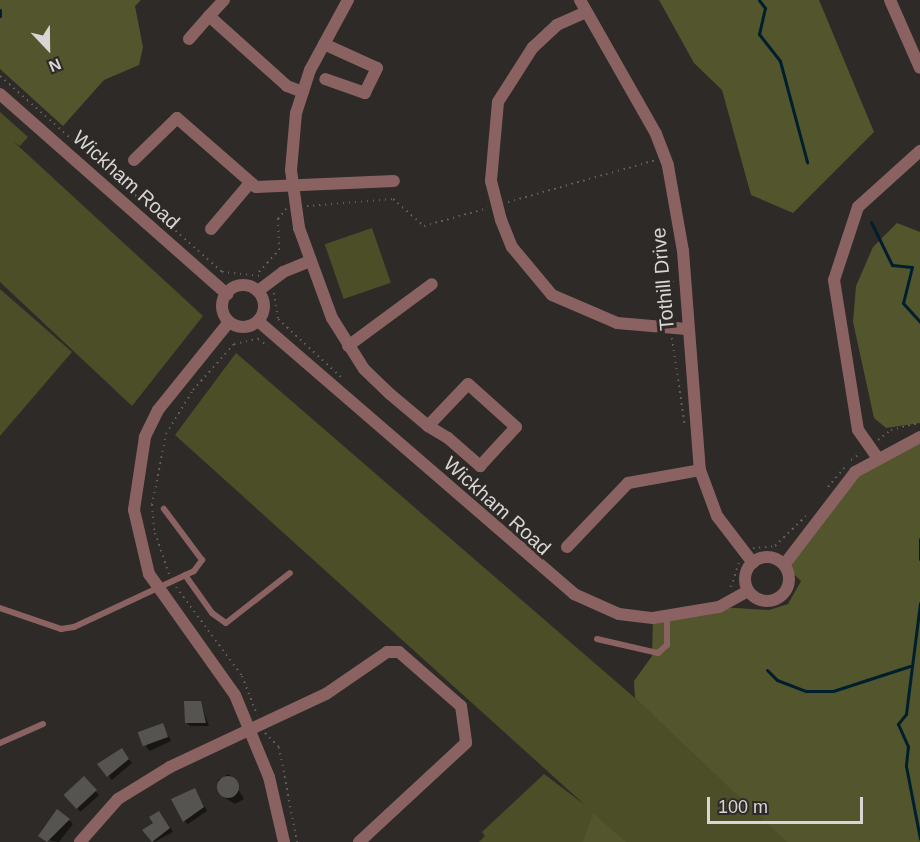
<!DOCTYPE html>
<style>
body{margin:0}
#map{position:relative;width:920px;height:842px;overflow:hidden;background:#2d2a28;font-family:Helvetica,sans-serif}
div>[style]{position:absolute}
.green>*{inset:0;background:#4b4e27;transform-origin:0 0}
.forest>*{inset:0;background:#53552c}
.shadow>*{inset:0;background:#0007;transform-origin:0 0}
.stream>*{height:3px;margin:-1.5px;padding:0 1.5px;transform-origin:1.5px;border-radius:1.5px;background:#001f2e}
.building>*{inset:0;background:#565451;transform-origin:0 0}
.round{border-radius:50%}
.path>*{height:2px;margin-top:-1px;transform-origin:0;background:repeating-linear-gradient(90deg,#62605e 0 1.5px,transparent 0 6px)}
.service>*{height:6px;margin:-3px;padding:0 3px;transform-origin:3px;border-radius:3px;background:#8b6262}
.minor>*{height:12px;margin:-6px;padding:0 6px;transform-origin:6px;border-radius:6px;background:#8b6262}
.tertiary>*{height:12px;margin:-6px;padding:0 6px;transform-origin:6px;border-radius:6px;background:#8b6262}
.tertiary>.ring{margin:-6px;padding:0;box-sizing:content-box;background:none;border:12px solid #8b6262;border-radius:50%}
span{translate:-50% -50%;white-space:nowrap;text-align:center;line-height:1.15;-webkit-text-stroke:6px #2d2a28;paint-order:stroke}
.street-label{font-size:20px;color:#d8d6d5}
.north{position:absolute;left:18px;top:18px;width:60px;height:60px;-webkit-text-stroke:4px #2d2a28;paint-order:stroke;rotate:158deg;font-size:16px;font-weight:700;line-height:24px;text-align:center;color:#d8d6d5}
.north::after{content:'';display:block;margin:auto;width:21px;height:27px;background:#d8d6d5;clip-path:polygon(50% 0,100% 100%,50% 72%,0 100%)}
.scale{position:absolute;left:707px;top:797px;width:156px;height:27px;box-sizing:border-box;border:3px solid #d8d6d5;border-top:0;padding-left:8px;font-size:18px;line-height:21px;white-space:nowrap;color:#d8d6d5;-webkit-text-stroke:4px #2d2a28;paint-order:stroke}
</style>
<div id="map">
<div class="green">
<i style="clip-path:polygon(0 112px,28px 137px,20px 146px,14px 142px,203px 316px,132px 406px,0 282px)"></i>
<i style="left:372px;top:228px;width:58px;height:50px;rotate:71deg"></i>
<i style="clip-path:polygon(0 289px,72px 352px,0 436px)"></i>
<i style="clip-path:polygon(236px 353px,635px 698px,791px 842px,479px 842px,485px 836px,482px 832px,544px 774px,585px 805px,175px 435px)"></i>
</div>
<div class="forest">
<i style="clip-path:polygon(0 0,141px 0,135px 6px,143px 47px,139px 65px,104px 80px,63px 126px,0 69px)"></i>
<i style="clip-path:polygon(659px 0,819px 0,874px 132px,793px 213px,751px 195px,722px 90px,694px 63px)"></i>
<i style="clip-path:polygon(897px 223px,920px 232px,920px 423px,886px 428px,874px 418px,853px 322px,856px 286px,873px 247px)"></i>
<i style="clip-path:polygon(920px 437px,920px 842px,787px 842px,635px 698px,634px 681px,652px 656px,653px 618px,719px 607px,769px 610px,788px 604px,801px 581px,784px 565px,840px 487px)"></i>
<i style="clip-path:polygon(593px 813px,626px 842px,583px 842px)"></i>
</div>
<div class="shadow">
<i style="clip-path:polygon(200px 702px,209px 726px,190px 726px,186px 722px)"></i>
<i style="clip-path:polygon(162px 725px,171px 741px,150px 751px,146px 747px)"></i>
<i style="clip-path:polygon(125px 754px,132px 763px,112px 780px,100px 765px)"></i>
<i style="clip-path:polygon(229px 774px,244px 799px,235px 804px,222px 796px,218px 780px)"></i>
<i style="left:84px;top:778px;width:23px;height:25px;rotate:49deg"></i>
<i style="clip-path:polygon(195px 790px,207px 811px,188px 824px,184px 821px)"></i>
<i style="clip-path:polygon(163px 817px,173px 832px,154px 842px,144px 831px)"></i>
<i style="clip-path:polygon(69px 820px,73px 824px,59px 842px,43px 839px)"></i>
</div>
<div class="stream">
<i style="left:759px;top:0;width:10px;rotate:53deg"></i>
<i style="left:765px;top:8px;width:27px;rotate:103deg"></i>
<i style="left:759px;top:34px;width:34px;rotate:52deg"></i>
<i style="left:780px;top:61px;width:105px;rotate:75deg"></i>
<i style="left:0;top:10px;width:6px;rotate:90deg"></i>
<i style="left:871px;top:222px;width:48px;rotate:64deg"></i>
<i style="left:892px;top:265px;width:20px;rotate:6deg"></i>
<i style="left:912px;top:267px;width:37px;rotate:104deg"></i>
<i style="left:903px;top:303px;width:25px;rotate:48deg"></i>
<i style="left:920px;top:539px;width:20px;rotate:90deg"></i>
<i style="left:920px;top:603px;width:112px;rotate:97.2deg"></i>
<i style="left:906px;top:714px;width:13px;rotate:129deg"></i>
<i style="left:898px;top:724px;width:24px;rotate:66deg"></i>
<i style="left:908px;top:746px;width:20px;rotate:96deg"></i>
<i style="left:906px;top:766px;width:74px;rotate:79.1deg"></i>
<i style="left:767px;top:670px;width:14px;rotate:45deg"></i>
<i style="left:777px;top:680px;width:31px;rotate:21deg"></i>
<i style="left:806px;top:691px;width:27px"></i>
<i style="left:833px;top:691px;width:81px;rotate:-18deg"></i>
</div>
<div class="building">
<i style="clip-path:polygon(184px 701px,201px 701px,206px 723px,185px 723px)"></i>
<i style="left:163px;top:723px;width:15px;height:27px;rotate:70deg"></i>
<i style="clip-path:polygon(122px 748px,129px 759px,107px 777px,97px 764px)"></i>
<i class="round" style="left:217px;top:776px;width:22px;height:22px"></i>
<i style="left:84px;top:776px;width:19px;height:28px;rotate:47deg"></i>
<i style="clip-path:polygon(195px 788px,204px 807px,183px 822px,171px 799px)"></i>
<i style="clip-path:polygon(57px 809px,70px 819px,47px 842px,38px 836px)"></i>
<i style="clip-path:polygon(159px 811px,170px 828px,152px 842px,142px 830px,153px 823px,149px 817px)"></i>
</div>
<div class="path">
<i style="left:0;top:76px;width:296px;rotate:41.4deg"></i>
<i style="left:222px;top:272px;width:40px;rotate:5.7deg"></i>
<i style="left:508px;top:202px;width:154px;rotate:-15.8deg"></i>
<i style="left:307px;top:206px;width:86px;rotate:-4.7deg"></i>
<i style="left:393px;top:199px;width:41px;rotate:41.1deg"></i>
<i style="left:424px;top:226px;width:66px;rotate:-15.7deg"></i>
<i style="left:259px;top:272px;width:30px;rotate:-48deg"></i>
<i style="left:279px;top:250px;width:31px;rotate:-92deg"></i>
<i style="left:278px;top:219px;width:14px;rotate:-51deg"></i>
<i style="left:274px;top:293px;width:26px;rotate:81deg"></i>
<i style="left:278px;top:319px;width:87px;rotate:42.7deg"></i>
<i style="left:671px;top:318px;width:41px;rotate:-87.2deg"></i>
<i style="left:672px;top:338px;width:90px;rotate:81.7deg"></i>
<i style="left:878px;top:440px;width:16px;rotate:-38deg"></i>
<i style="left:891px;top:430px;width:30px;rotate:-14deg"></i>
<i style="left:851px;top:460px;width:12px;rotate:-35deg"></i>
<i style="left:828px;top:487px;width:30px;rotate:-50deg"></i>
<i style="left:753px;top:548px;width:22px;rotate:-5deg"></i>
<i style="left:775px;top:546px;width:43px;rotate:-44.1deg"></i>
<i style="left:169px;top:574px;width:46px;rotate:-108.8deg"></i>
<i style="left:154px;top:530px;width:25px;rotate:-95deg"></i>
<i style="left:152px;top:505px;width:72px;rotate:-78.8deg"></i>
<i style="left:166px;top:434px;width:52px;rotate:-58.5deg"></i>
<i style="left:193px;top:390px;width:62px;rotate:-48.3deg"></i>
<i style="left:234px;top:344px;width:25px;rotate:-12deg"></i>
<i style="left:258px;top:339px;width:12px;rotate:35deg"></i>
<i style="left:176px;top:587px;width:111px;rotate:53.4deg"></i>
<i style="left:242px;top:676px;width:42px;rotate:69deg"></i>
<i style="left:731px;top:587px;width:26px;rotate:-72deg"></i>
<i style="left:265px;top:733px;width:20px;rotate:45deg"></i>
<i style="left:279px;top:747px;width:97px;rotate:79.3deg"></i>
</div>
<div class="service">
<i style="left:185px;top:575px;width:47px;rotate:54.6deg"></i>
<i style="left:212px;top:613px;width:17px;rotate:36deg"></i>
<i style="left:226px;top:623px;width:81px;rotate:-38deg"></i>
<i style="left:0;top:608px;width:65px;rotate:19deg"></i>
<i style="left:61px;top:629px;width:13px;rotate:-9deg"></i>
<i style="left:74px;top:627px;width:132px;rotate:-25deg"></i>
<i style="left:194px;top:571px;width:14px;rotate:-54deg"></i>
<i style="left:202px;top:560px;width:64px;rotate:-126.7deg"></i>
<i style="left:597px;top:639px;width:63px;rotate:12.9deg"></i>
<i style="left:658px;top:653px;width:12px;rotate:-42deg"></i>
<i style="left:667px;top:645px;width:28px;rotate:-90deg"></i>
<i style="left:0;top:743px;width:47px;rotate:-23.8deg"></i>
</div>
<div class="minor">
<i style="left:224px;top:0;width:22px;rotate:133deg"></i>
<i style="left:209px;top:16px;width:105px;rotate:41.9deg"></i>
<i style="left:287px;top:86px;width:17px;rotate:21deg"></i>
<i style="left:348px;top:0;width:80px;rotate:118.5deg"></i>
<i style="left:310px;top:70px;width:45px;rotate:108deg"></i>
<i style="left:296px;top:113px;width:57px;rotate:95deg"></i>
<i style="left:291px;top:170px;width:59px;rotate:82.1deg"></i>
<i style="left:299px;top:228px;width:96px;rotate:69.9deg"></i>
<i style="left:332px;top:318px;width:60px;rotate:57.9deg"></i>
<i style="left:364px;top:369px;width:36px;rotate:44deg"></i>
<i style="left:390px;top:394px;width:50px;rotate:40.1deg"></i>
<i style="left:428px;top:426px;width:23px;rotate:31deg"></i>
<i style="left:448px;top:438px;width:43px;rotate:41.2deg"></i>
<i style="left:480px;top:466px;width:53px;rotate:-47.3deg"></i>
<i style="left:516px;top:427px;width:64px;rotate:-138.1deg"></i>
<i style="left:468px;top:384px;width:58px;rotate:133.6deg"></i>
<i style="left:580px;top:0;width:154px;rotate:60.4deg"></i>
<i style="left:656px;top:134px;width:34px;rotate:69deg"></i>
<i style="left:668px;top:166px;width:86px;rotate:80deg"></i>
<i style="left:683px;top:251px;width:220px;rotate:85.6deg"></i>
<i style="left:700px;top:470px;width:49px;rotate:69.7deg"></i>
<i style="left:717px;top:516px;width:59px;rotate:52.5deg"></i>
<i style="left:890px;top:0;width:74px;rotate:66.2deg"></i>
<i style="left:586px;top:12px;width:32px;rotate:156deg"></i>
<i style="left:557px;top:25px;width:33px;rotate:137deg"></i>
<i style="left:533px;top:47px;width:65px;rotate:122.5deg"></i>
<i style="left:498px;top:102px;width:79px;rotate:95.1deg"></i>
<i style="left:491px;top:181px;width:40px;rotate:75.6deg"></i>
<i style="left:501px;top:220px;width:29px;rotate:68deg"></i>
<i style="left:512px;top:247px;width:62px;rotate:50.2deg"></i>
<i style="left:552px;top:295px;width:71px;rotate:23.3deg"></i>
<i style="left:617px;top:323px;width:70px;rotate:4.9deg"></i>
<i style="left:189px;top:39px;width:30px;rotate:-49deg"></i>
<i style="left:324px;top:44px;width:58px;rotate:24.4deg"></i>
<i style="left:377px;top:68px;width:28px;rotate:116deg"></i>
<i style="left:365px;top:93px;width:42px;rotate:-160.7deg"></i>
<i style="left:134px;top:160px;width:60px;rotate:-44.3deg"></i>
<i style="left:177px;top:118px;width:105px;rotate:41.1deg"></i>
<i style="left:256px;top:187px;width:138px;rotate:-2.5deg"></i>
<i style="left:211px;top:229px;width:60px;rotate:-49.7deg"></i>
<i style="left:258px;top:291px;width:31px;rotate:-37deg"></i>
<i style="left:283px;top:272px;width:27px;rotate:-22deg"></i>
<i style="left:229px;top:322px;width:113px;rotate:128.9deg"></i>
<i style="left:158px;top:410px;width:30px;rotate:116deg"></i>
<i style="left:145px;top:437px;width:74px;rotate:98.6deg"></i>
<i style="left:134px;top:510px;width:66px;rotate:76.8deg"></i>
<i style="left:149px;top:574px;width:148px;rotate:54.6deg"></i>
<i style="left:235px;top:695px;width:89px;rotate:67.5deg"></i>
<i style="left:269px;top:777px;width:67px;rotate:77deg"></i>
<i style="left:348px;top:346px;width:104px;rotate:-36.4deg"></i>
<i style="left:877px;top:457px;width:33px;rotate:-125deg"></i>
<i style="left:858px;top:430px;width:152px;rotate:-99.1deg"></i>
<i style="left:834px;top:280px;width:77px;rotate:-71.8deg"></i>
<i style="left:858px;top:207px;width:84px;rotate:-42.1deg"></i>
<i style="left:567px;top:547px;width:88px;rotate:-46.4deg"></i>
<i style="left:628px;top:483px;width:73px;rotate:-10.2deg"></i>
<i style="left:80px;top:842px;width:57px;rotate:-48.5deg"></i>
<i style="left:118px;top:799px;width:61px;rotate:-31.6deg"></i>
<i style="left:170px;top:767px;width:172px;rotate:-25.1deg"></i>
<i style="left:326px;top:694px;width:74px;rotate:-34.5deg"></i>
<i style="left:387px;top:652px;width:12px"></i>
<i style="left:399px;top:652px;width:82px;rotate:41.1deg"></i>
<i style="left:461px;top:706px;width:37px;rotate:82deg"></i>
<i style="left:466px;top:743px;width:146px;rotate:137.2deg"></i>
</div>
<div class="tertiary">
<i style="left:0;top:94px;width:303px;rotate:41.4deg"></i>
<i class="ring" style="left:222px;top:285px;width:30px;height:30px"></i>
<i style="left:258px;top:321px;width:418px;rotate:40.8deg"></i>
<i style="left:574px;top:594px;width:49px;rotate:24deg"></i>
<i style="left:619px;top:614px;width:34px;rotate:7deg"></i>
<i style="left:653px;top:618px;width:67px;rotate:-9.5deg"></i>
<i style="left:719px;top:607px;width:33px;rotate:-29deg"></i>
<i class="ring" style="left:745px;top:557px;width:32px;height:32px"></i>
<i style="left:784px;top:565px;width:117px;rotate:-52.6deg"></i>
<i style="left:855px;top:472px;width:74px;rotate:-28.3deg"></i>
</div>
<div class="street-label">
<span style="left:126px;top:180px;rotate:42deg">Wickham Road</span>
<span style="left:663px;top:279px;rotate:-95deg">Tothill Drive</span>
<span style="left:497px;top:506px;rotate:42deg">Wickham Road</span>
</div>
<div class="north">N</div>
<div class="scale">100 m</div>
</div>
